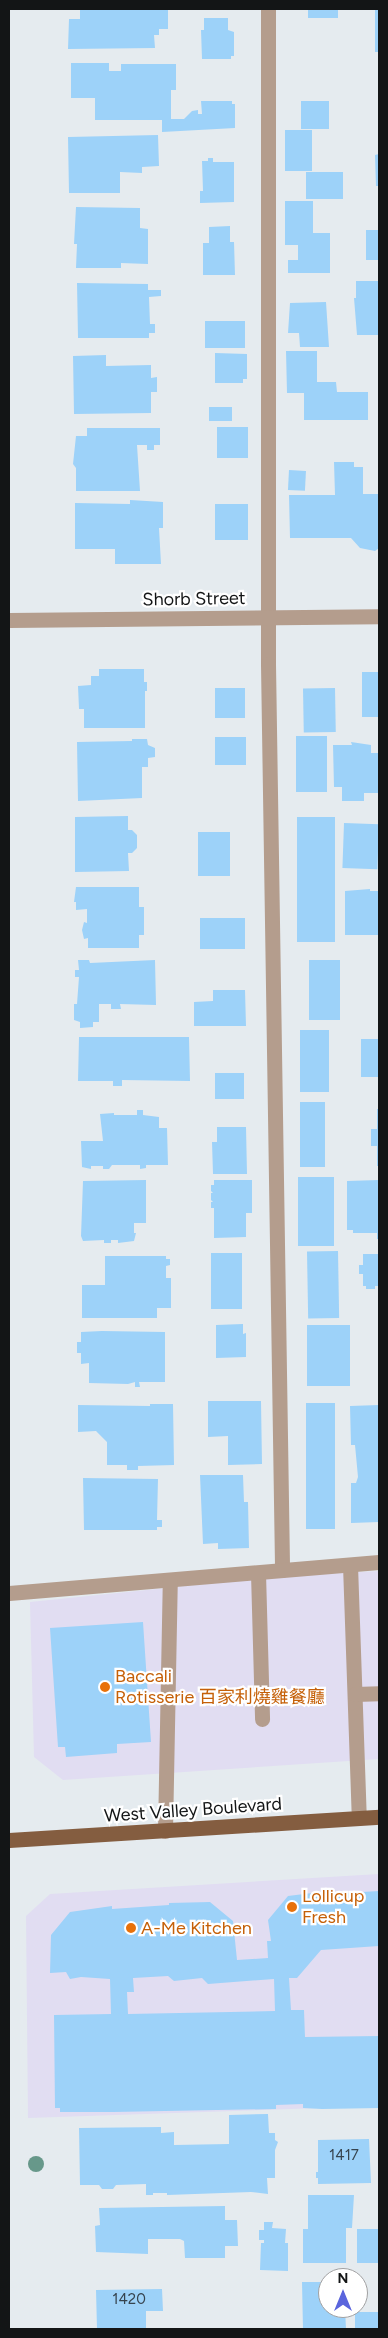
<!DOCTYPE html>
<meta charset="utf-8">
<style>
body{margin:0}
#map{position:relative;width:388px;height:2338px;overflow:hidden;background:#e5ebef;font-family:Figtree,"Noto Sans SC",sans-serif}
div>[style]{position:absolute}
.commercial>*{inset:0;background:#e1ddf2}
.building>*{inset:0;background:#9dd2f9;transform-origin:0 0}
.lane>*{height:15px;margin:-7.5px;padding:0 7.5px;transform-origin:7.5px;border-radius:7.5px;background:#b49d8d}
.street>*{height:15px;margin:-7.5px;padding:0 7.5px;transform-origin:7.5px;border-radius:7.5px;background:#b49d8d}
.primary>*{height:15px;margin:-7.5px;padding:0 7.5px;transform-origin:7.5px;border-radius:7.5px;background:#845d40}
.trees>*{width:16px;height:16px;margin:-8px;border-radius:50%;background:#67988a}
.dots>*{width:14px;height:14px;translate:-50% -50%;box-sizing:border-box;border:2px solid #fff;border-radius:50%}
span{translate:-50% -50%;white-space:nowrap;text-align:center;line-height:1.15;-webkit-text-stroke:4.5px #fff;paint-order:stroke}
.number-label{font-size:15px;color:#36444f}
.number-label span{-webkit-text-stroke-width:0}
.street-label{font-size:18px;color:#131516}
.food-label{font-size:18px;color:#c56008}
.left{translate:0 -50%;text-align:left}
.frame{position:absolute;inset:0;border:10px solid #131516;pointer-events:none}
.north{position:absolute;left:318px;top:2268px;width:50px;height:50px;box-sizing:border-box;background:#fff;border:1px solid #a1a1a2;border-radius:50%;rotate:0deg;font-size:14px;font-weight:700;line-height:20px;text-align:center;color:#131516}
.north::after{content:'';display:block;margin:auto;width:18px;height:22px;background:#5a65dd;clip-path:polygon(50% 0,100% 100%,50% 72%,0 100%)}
</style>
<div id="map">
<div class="commercial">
<i style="clip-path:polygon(379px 1571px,379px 1759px,63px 1780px,34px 1757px,30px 1602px,282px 1576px)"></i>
<i style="clip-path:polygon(379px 1874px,379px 2106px,28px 2118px,26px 1916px,50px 1894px)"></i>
</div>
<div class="building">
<i style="clip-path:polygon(80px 9px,168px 9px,168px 29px,159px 29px,159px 35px,154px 35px,155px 48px,68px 49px,69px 19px,80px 19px)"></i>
<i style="left:308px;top:9px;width:30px;height:9px"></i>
<i style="left:375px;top:9px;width:4px;height:43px"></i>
<i style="clip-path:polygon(204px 18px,228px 18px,228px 30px,234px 32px,234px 56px,231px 56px,231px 59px,202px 59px,201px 30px,204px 30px)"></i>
<i style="clip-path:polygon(71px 63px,109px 63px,109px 71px,121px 71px,121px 64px,176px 64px,176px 90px,171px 90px,171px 119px,184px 119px,192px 111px,198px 110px,198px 114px,202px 114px,201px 101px,232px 101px,232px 104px,235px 104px,235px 128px,162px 132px,162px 120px,95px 120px,95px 98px,71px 98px)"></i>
<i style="left:301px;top:101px;width:28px;height:28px"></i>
<i style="left:285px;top:130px;width:27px;height:41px"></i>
<i style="clip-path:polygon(158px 135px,159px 166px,142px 167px,142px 173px,120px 172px,120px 193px,69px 193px,68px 137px)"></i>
<i style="clip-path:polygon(379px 154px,379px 186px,376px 186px,375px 155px)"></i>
<i style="clip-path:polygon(208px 158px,213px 158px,213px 162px,234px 162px,234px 202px,200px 203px,200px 191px,203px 191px,202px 161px,208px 161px)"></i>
<i style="left:306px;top:172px;width:37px;height:27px"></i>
<i style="clip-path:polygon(285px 201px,313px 201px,313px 233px,330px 233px,330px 273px,288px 273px,288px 260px,298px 260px,298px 245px,285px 245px)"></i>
<i style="clip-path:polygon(76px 207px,140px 208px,140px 228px,148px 229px,148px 264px,121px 263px,121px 268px,76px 268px,77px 244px,74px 244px)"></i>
<i style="clip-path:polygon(230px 226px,230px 242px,234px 242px,235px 275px,203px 275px,203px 243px,209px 243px,209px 227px)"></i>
<i style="left:366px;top:230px;width:13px;height:30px"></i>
<i style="clip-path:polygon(356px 281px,379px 281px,379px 335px,357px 335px,354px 298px,356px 298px)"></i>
<i style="clip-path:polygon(77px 283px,148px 284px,148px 290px,161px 290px,161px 296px,149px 297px,150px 324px,155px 324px,155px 333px,149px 333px,149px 338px,78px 338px)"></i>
<i style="clip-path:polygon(326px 302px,329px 347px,300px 347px,299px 333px,288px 333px,290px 303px)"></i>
<i style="left:205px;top:321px;width:40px;height:27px"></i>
<i style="clip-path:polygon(286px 351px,317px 351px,317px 382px,336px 382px,337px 392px,368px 392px,368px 420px,304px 420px,304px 393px,287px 393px)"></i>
<i style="clip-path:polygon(215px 353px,247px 354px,247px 379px,243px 379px,243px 383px,215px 383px)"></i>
<i style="clip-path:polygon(106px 355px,106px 366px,151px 365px,151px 378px,157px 377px,157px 392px,151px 392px,151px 413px,74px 414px,73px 356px)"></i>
<i style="left:209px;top:407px;width:23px;height:14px"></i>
<i style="left:217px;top:427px;width:31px;height:31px"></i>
<i style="clip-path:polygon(87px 428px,160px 428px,160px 445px,154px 445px,154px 450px,147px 450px,147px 445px,137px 445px,140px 491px,76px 491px,76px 468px,73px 464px,76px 436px,87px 436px)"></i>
<i style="clip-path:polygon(334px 462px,354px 462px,354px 467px,363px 467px,363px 494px,379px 494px,379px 548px,375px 551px,360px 548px,351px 538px,290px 538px,289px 495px,335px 495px)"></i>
<i style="left:289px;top:470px;width:17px;height:20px;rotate:3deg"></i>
<i style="clip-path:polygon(130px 500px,163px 502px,163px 528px,159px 528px,161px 564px,115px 564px,115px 549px,75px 549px,75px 503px,130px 504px)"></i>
<i style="left:215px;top:504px;width:33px;height:36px"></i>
<i style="clip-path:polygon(99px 669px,144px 669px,144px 682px,147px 682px,147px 691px,145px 691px,145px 728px,84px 728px,84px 709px,79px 709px,78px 686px,91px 685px,91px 676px,99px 676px)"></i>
<i style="left:362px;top:672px;width:17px;height:45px"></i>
<i style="left:215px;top:688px;width:30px;height:30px"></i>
<i style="left:335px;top:688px;width:44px;height:32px;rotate:89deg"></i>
<i style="left:296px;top:736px;width:31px;height:56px"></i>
<i style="left:215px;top:737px;width:31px;height:28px"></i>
<i style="clip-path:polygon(132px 739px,147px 739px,148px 745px,155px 748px,155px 757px,148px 758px,148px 767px,142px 767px,142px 798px,78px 801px,77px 742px,132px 741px)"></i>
<i style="clip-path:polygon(351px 742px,371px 745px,371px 753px,379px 753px,379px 793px,364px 793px,364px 801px,342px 801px,342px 787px,334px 787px,333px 745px,352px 745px)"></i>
<i style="clip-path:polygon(128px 816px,128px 830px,132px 830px,137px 835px,137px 848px,132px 853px,128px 853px,129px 871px,75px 872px,75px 817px)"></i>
<i style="left:335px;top:817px;width:125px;height:38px;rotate:90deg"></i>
<i style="left:344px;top:823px;width:35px;height:45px;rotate:2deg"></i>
<i style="left:198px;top:832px;width:32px;height:44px"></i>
<i style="clip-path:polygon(76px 887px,139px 887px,139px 907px,144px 907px,144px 935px,139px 935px,139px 948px,88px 948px,88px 938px,84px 939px,82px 930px,84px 922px,87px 923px,87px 909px,76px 910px,76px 902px,74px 902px)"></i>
<i style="clip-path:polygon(370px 889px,370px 891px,379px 891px,379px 935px,345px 935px,345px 891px)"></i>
<i style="left:245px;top:918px;width:31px;height:45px;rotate:90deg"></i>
<i style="clip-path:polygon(78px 960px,89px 960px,90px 963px,155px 960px,156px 1005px,120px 1004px,121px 1009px,111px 1009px,111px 1004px,99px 1004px,99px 1022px,93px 1022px,93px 1027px,80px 1028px,80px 1022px,74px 1020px,74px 1004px,77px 1004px,79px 977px,75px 977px,75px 970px,79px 970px)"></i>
<i style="left:309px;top:960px;width:31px;height:60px"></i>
<i style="clip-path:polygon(213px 990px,245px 990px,246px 1026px,194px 1026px,194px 1002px,213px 1001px)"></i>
<i style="left:300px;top:1030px;width:29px;height:62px"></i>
<i style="clip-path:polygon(79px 1037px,189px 1037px,190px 1081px,122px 1080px,122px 1086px,113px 1086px,113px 1081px,78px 1081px)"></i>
<i style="left:361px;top:1039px;width:18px;height:38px"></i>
<i style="left:215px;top:1073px;width:29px;height:26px"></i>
<i style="left:300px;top:1102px;width:25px;height:65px"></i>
<i style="clip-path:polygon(377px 1109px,379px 1109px,379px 1166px,377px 1166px,377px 1146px,371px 1146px,371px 1129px,377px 1129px)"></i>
<i style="clip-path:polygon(137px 1110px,143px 1110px,143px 1115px,159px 1117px,159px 1128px,167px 1128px,168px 1165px,146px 1165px,146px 1168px,140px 1169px,140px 1165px,112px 1165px,109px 1169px,103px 1169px,103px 1166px,91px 1166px,91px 1169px,82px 1167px,81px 1141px,103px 1141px,100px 1114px,114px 1113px,114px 1115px,137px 1115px)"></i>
<i style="clip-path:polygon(217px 1127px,246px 1127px,247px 1174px,213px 1174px,212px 1142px,217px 1142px)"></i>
<i style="left:298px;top:1177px;width:36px;height:69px"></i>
<i style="clip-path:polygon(146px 1180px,146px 1223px,134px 1223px,134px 1233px,136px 1233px,134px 1241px,118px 1243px,118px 1240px,111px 1240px,111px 1243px,104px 1243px,104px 1240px,83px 1241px,81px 1236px,83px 1181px)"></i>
<i style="clip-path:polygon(214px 1180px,252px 1180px,252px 1213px,246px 1213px,246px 1237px,214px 1238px,214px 1208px,211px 1208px,211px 1202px,213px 1202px,211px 1200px,211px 1193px,213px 1193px,211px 1191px,211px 1185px,214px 1185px)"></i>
<i style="clip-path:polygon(379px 1180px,379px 1239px,377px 1239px,377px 1233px,353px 1233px,353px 1230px,347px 1230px,347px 1181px)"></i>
<i style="left:338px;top:1251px;width:67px;height:31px;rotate:89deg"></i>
<i style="left:211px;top:1253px;width:31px;height:56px"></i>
<i style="clip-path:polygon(363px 1254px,379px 1254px,379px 1286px,375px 1286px,375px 1289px,366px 1289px,366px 1286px,363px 1286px,363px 1274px,359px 1274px,359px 1265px,363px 1265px)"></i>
<i style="clip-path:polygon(105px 1256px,166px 1256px,166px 1259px,170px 1259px,170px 1265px,166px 1266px,166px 1278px,171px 1278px,171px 1308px,157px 1308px,157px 1318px,82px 1318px,82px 1285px,105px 1285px)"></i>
<i style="clip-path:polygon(243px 1324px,243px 1334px,246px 1333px,246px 1357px,216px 1358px,216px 1325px)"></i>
<i style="left:307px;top:1325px;width:43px;height:61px"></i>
<i style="clip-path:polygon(102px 1331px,165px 1332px,165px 1382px,139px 1382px,140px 1387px,135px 1387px,135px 1382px,128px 1384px,89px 1383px,89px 1363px,81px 1364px,81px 1353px,77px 1353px,77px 1342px,81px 1342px,81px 1332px)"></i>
<i style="clip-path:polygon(208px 1401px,261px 1401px,262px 1464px,228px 1465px,228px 1436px,208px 1437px)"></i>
<i style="left:306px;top:1403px;width:29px;height:126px"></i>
<i style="clip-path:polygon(150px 1404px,173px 1404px,174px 1465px,138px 1466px,138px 1470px,127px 1470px,127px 1465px,107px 1465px,107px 1442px,96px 1431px,78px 1432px,78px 1405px,150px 1406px)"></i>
<i style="clip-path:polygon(379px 1405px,379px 1522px,351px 1523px,351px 1483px,356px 1483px,358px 1477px,355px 1445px,351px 1445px,350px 1406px)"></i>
<i style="clip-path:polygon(200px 1475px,243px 1475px,244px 1502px,248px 1502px,249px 1548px,218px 1549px,218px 1543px,203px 1544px)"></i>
<i style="clip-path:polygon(83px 1478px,158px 1479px,157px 1520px,162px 1520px,162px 1527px,157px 1527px,157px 1530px,84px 1530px)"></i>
<i style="clip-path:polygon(143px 1622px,151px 1742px,117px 1744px,117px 1753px,66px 1757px,65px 1747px,58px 1747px,50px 1628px)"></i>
<i style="clip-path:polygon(evenodd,328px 1891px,329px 1894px,379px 1891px,379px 1946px,321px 1950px,297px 1978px,289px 1978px,291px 2010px,304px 2010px,305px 2037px,379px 2036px,379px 2108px,322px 2109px,303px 2108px,303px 2104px,276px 2105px,276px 2109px,113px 2112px,60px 2112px,60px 2108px,55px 2108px,54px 2015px,111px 2014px,110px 1979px,81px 1977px,70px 1979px,66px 1972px,50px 1973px,51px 1935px,70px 1912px,112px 1906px,112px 1909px,169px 1905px,169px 1903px,210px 1902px,233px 1921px,237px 1960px,268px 1958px,267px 1941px,271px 1941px,268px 1920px,288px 1896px,328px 1891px,168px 1976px,174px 1981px,202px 1978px,208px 1984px,274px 1979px,275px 2011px,128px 2014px,127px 1992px,134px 1992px,133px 1978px,168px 1976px)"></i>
<i style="clip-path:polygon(268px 2114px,269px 2133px,275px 2133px,275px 2140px,278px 2142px,275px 2150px,275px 2178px,267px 2178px,268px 2194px,251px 2192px,167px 2195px,167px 2193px,153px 2193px,153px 2195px,146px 2195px,146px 2184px,116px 2185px,113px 2189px,102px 2189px,99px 2185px,80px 2185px,79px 2128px,161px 2127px,161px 2133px,174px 2132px,174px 2145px,229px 2144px,229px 2115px)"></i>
<i style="clip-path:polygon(369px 2139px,371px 2183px,318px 2184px,318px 2178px,316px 2178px,316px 2172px,318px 2172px,318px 2140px)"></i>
<i style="clip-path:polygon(308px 2195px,354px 2195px,352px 2228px,346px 2228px,346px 2263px,303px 2263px,303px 2229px,308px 2229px)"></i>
<i style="clip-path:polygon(225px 2206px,225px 2220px,237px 2220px,238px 2246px,225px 2246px,225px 2258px,185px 2258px,184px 2241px,180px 2239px,148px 2239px,148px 2254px,96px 2252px,95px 2226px,100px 2225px,99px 2208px)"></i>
<i style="clip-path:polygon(264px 2222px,273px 2222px,272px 2228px,286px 2229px,285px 2243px,288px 2243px,288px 2271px,260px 2270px,261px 2243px,264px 2243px,264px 2240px,259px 2240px,259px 2230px,264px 2230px)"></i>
<i style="left:357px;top:2229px;width:22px;height:34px"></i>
<i style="clip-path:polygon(302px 2282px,328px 2282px,328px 2308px,345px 2308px,346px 2329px,303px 2329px)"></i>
<i style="clip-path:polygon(162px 2289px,163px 2311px,146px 2311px,146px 2329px,97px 2329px,96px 2290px)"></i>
<i style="left:355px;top:2312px;width:24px;height:17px"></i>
</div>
<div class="lane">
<i style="left:268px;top:9px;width:655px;rotate:90deg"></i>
<i style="left:268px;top:664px;width:906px;rotate:89.11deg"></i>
<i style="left:350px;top:1565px;width:253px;rotate:88deg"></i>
<i style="left:258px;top:1573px;width:146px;rotate:88.4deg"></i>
<i style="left:9px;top:1593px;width:371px;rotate:-4.8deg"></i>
<i style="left:355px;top:1694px;width:24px;rotate:-2deg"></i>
<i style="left:165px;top:1831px;width:251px;rotate:-88.9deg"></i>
</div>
<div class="street">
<i style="left:9px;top:620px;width:370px;rotate:-0.6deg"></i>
</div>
<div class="primary">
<i style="left:9px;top:1840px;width:371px;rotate:-3.6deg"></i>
</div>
<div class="trees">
<i style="left:36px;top:2164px"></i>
</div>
<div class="dots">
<i style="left:105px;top:1687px;background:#e8710a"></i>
<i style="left:292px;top:1907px;background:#e8710a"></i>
<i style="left:131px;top:1928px;background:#e8710a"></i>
</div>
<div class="number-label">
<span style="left:344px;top:2156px">1417</span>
<span style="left:129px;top:2300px">1420</span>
</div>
<div class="street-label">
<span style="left:194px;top:599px;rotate:-1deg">Shorb Street</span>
<span style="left:193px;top:1810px;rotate:-4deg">West Valley Boulevard</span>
</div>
<div class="food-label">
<span class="left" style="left:115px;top:1687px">Baccali<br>Rotisserie 百家利燒雞餐廳</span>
<span class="left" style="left:302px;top:1907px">Lollicup<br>Fresh</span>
<span class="left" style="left:141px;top:1928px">A-Me Kitchen</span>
</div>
<div class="frame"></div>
<div class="north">N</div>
</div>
